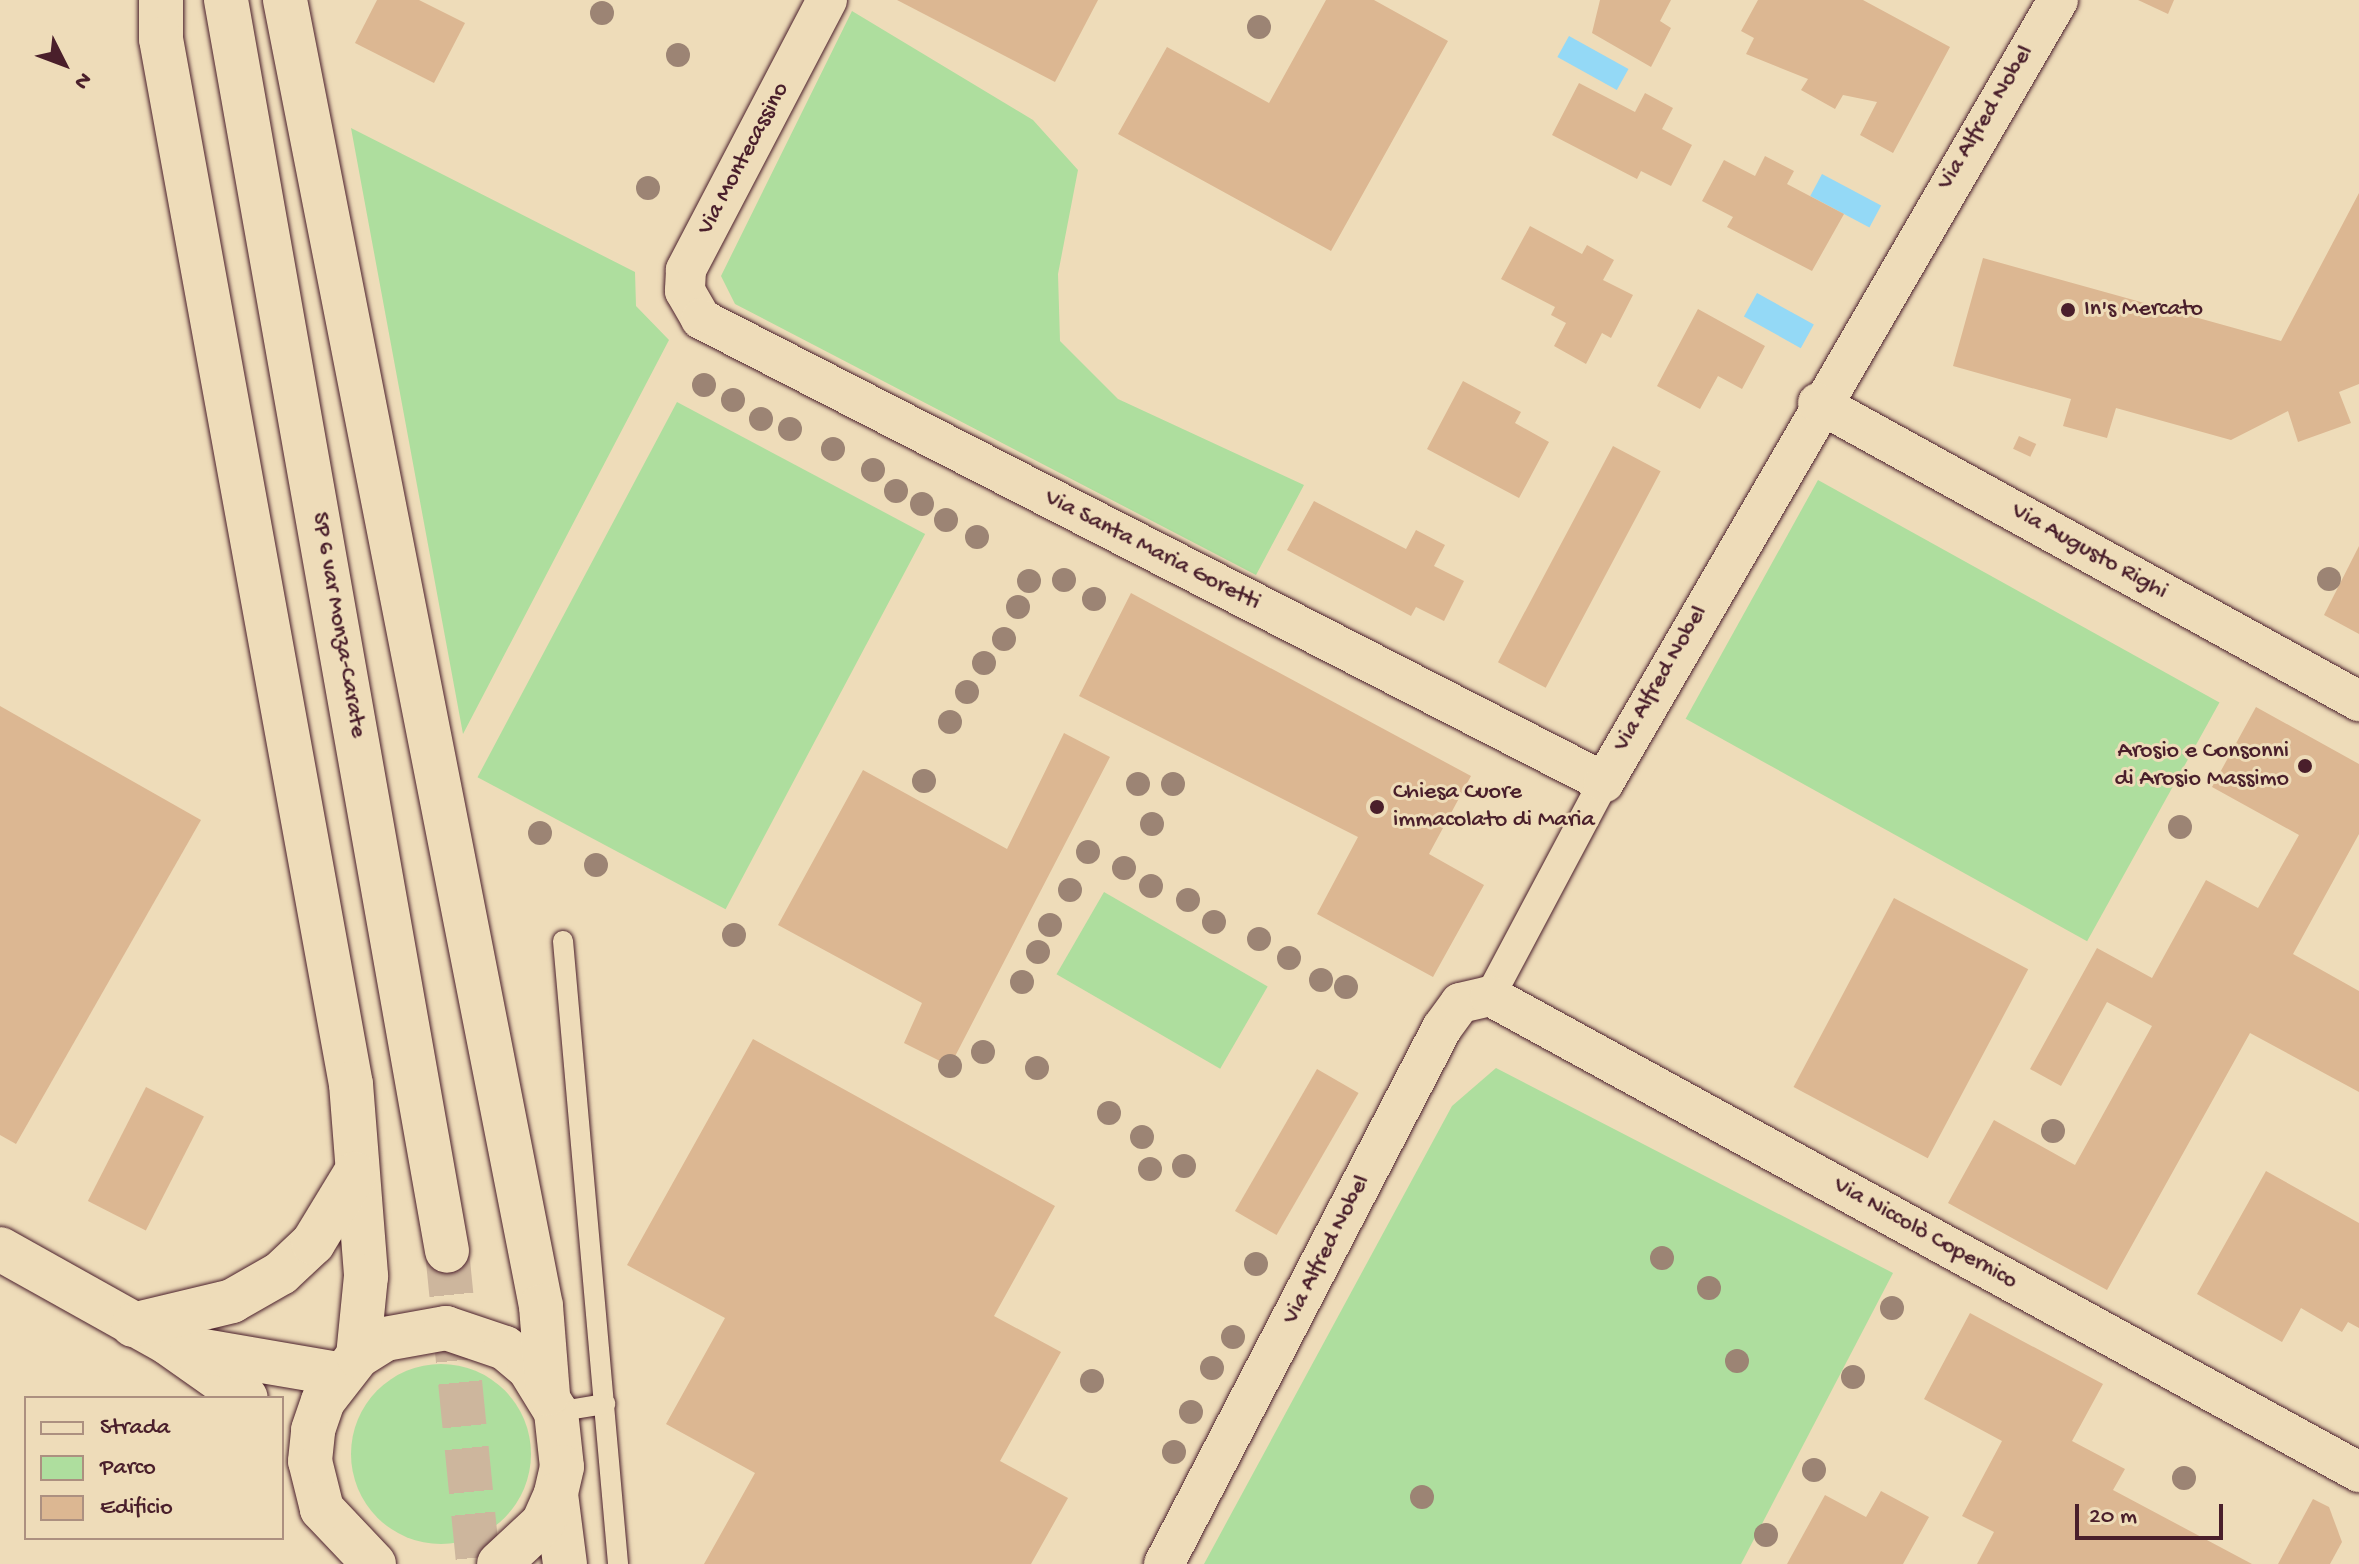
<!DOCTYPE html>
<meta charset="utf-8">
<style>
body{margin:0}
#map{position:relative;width:2359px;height:1564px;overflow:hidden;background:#eedcb9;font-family:"Gochi Hand",sans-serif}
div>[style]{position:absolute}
.green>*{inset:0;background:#aede9e;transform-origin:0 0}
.round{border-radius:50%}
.water>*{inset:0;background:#94d9f6;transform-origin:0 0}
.building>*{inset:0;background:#dcb792;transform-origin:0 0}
.secondary-tunnel>*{height:44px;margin-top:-22px;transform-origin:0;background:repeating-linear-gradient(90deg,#cdb69d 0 44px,transparent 0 66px)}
.roads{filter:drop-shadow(0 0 2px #4a1f2b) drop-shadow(0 0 2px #4a1f2b)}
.service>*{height:20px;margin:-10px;padding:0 10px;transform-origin:10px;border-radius:10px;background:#eedcb9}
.pedestrian>*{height:30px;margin:-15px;padding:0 15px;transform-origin:15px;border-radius:15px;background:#eedcb9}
.minor>*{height:40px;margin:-20px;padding:0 20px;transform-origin:20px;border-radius:20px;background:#eedcb9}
.tertiary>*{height:44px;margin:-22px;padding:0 22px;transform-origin:22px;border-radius:22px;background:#eedcb9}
.secondary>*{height:44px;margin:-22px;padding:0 22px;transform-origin:22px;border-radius:22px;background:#eedcb9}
.trees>*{width:24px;height:24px;margin:-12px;border-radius:50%;background:#9c8474}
.dots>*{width:22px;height:22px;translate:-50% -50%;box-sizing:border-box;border:4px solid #eedcb9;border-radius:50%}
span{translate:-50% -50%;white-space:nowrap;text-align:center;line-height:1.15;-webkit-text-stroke:6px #eedcb9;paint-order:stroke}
.street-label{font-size:24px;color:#4a1f2b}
.poi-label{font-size:24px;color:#4a1f2b}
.left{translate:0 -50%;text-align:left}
.right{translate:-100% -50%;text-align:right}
.legend{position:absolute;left:24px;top:1396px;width:260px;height:144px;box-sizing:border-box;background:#eedcb9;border:2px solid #ac9080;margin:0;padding:10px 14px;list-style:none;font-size:24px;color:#4a1f2b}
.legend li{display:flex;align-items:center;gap:16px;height:40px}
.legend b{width:40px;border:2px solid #ac9080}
.north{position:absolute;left:24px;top:24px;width:80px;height:80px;-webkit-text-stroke:6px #eedcb9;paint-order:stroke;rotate:132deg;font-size:22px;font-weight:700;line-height:32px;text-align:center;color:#4a1f2b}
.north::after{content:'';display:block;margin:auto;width:28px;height:36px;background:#4a1f2b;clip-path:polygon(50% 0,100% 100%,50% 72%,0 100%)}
.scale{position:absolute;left:2075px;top:1504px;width:148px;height:36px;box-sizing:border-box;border:4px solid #4a1f2b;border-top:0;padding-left:10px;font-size:24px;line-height:28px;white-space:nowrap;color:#4a1f2b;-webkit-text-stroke:6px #eedcb9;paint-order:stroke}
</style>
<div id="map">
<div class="green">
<i style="clip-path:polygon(852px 11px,1033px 120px,1078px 170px,1058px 274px,1060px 341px,1118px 399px,1304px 485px,1256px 575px,735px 304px,721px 276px)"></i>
<i style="clip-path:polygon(351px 128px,635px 272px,636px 306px,669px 340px,463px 734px)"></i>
<i style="left:677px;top:402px;width:281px;height:425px;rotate:28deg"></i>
<i style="left:1818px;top:480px;width:459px;height:273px;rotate:29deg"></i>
<i style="left:1104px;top:892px;width:189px;height:95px;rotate:30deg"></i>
<i style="clip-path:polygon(1496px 1068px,1893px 1273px,1741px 1564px,1204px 1564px,1452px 1106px)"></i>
<i class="round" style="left:351px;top:1364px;width:180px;height:180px"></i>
</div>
<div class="water">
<i style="left:1569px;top:36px;width:68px;height:24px;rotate:29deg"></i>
<i style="left:1822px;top:174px;width:67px;height:25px;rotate:28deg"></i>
<i style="left:1757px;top:293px;width:65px;height:27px;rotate:29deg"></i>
</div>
<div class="building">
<i style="clip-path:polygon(377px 0,419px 0,465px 23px,434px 83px,355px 43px)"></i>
<i style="clip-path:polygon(897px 0,1098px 0,1055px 82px)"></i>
<i style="clip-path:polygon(1326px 0,1374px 0,1448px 41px,1331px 251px,1118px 134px,1167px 47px,1269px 103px)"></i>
<i style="clip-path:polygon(1600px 0,1671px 0,1660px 21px,1671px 28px,1651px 67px,1592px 33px)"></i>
<i style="clip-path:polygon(1758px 0,1863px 0,1950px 47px,1893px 153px,1860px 135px,1877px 102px,1843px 95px,1835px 109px,1801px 90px,1808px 79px,1746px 54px,1754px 38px,1741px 31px)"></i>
<i style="clip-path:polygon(2138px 0,2174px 0,2168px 14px)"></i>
<i style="clip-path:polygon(1579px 83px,1635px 112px,1645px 93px,1673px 108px,1662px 129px,1692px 145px,1671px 186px,1641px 171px,1637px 179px,1552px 135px)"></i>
<i style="clip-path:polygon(1765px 156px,1794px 171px,1787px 184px,1844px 214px,1812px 271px,1727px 227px,1733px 217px,1702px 201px,1724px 160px,1755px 176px)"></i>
<i style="clip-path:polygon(2359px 193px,2359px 384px,2339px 392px,2351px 423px,2298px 442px,2288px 411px,2231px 440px,2116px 408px,2107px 438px,2063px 426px,2071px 399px,1953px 366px,1983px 258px,2281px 341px)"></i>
<i style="clip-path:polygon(1530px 226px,1582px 254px,1587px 245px,1614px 260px,1603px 280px,1633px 295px,1611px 338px,1602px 333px,1586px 364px,1554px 346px,1566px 323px,1551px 315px,1555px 307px,1501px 279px)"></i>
<i style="clip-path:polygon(1698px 309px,1765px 346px,1742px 389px,1718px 376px,1700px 409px,1657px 386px)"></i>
<i style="clip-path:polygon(1463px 381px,1521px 412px,1515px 423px,1549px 442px,1519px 498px,1427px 449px)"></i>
<i style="left:2019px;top:436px;width:19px;height:14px;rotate:25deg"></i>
<i style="left:1613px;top:446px;width:54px;height:245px;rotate:28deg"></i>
<i style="clip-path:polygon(1314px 501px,1406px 549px,1416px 530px,1445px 545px,1434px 566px,1464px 581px,1444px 621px,1416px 607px,1411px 616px,1287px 550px)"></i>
<i style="clip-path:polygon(2359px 546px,2359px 634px,2324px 615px)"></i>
<i style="clip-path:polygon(1131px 593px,1471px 776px,1429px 854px,1484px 885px,1433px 977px,1317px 914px,1358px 837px,1079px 696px)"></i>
<i style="clip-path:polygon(0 706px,201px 820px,16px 1144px,0 1135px)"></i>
<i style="clip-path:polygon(2256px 707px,2359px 764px,2359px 834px,2293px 954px,2359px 991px,2359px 1092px,2250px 1033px,2107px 1290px,1948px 1203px,1994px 1120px,2075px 1165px,2152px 1026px,2107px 1002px,2061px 1086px,2030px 1069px,2097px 948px,2152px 978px,2206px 880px,2258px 908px,2299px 835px,2212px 787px)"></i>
<i style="clip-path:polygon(1064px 733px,1110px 757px,950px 1066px,904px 1043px,922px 1003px,778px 925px,863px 770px,1007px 849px)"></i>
<i style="left:1894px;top:898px;width:152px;height:214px;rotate:28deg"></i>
<i style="clip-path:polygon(753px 1039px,1055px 1206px,994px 1316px,1061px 1352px,1000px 1461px,1068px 1498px,1031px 1564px,704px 1564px,755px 1473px,666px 1424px,725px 1318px,627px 1265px)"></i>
<i style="left:1317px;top:1069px;width:48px;height:164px;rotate:30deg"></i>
<i style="left:146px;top:1087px;width:65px;height:128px;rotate:27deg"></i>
<i style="clip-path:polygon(2266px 1171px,2359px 1223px,2359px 1328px,2348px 1322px,2342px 1332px,2301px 1308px,2282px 1342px,2197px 1294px)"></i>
<i style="clip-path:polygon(1970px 1313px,2103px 1384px,2072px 1441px,2125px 1469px,2113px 1490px,2252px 1564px,1977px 1564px,1994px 1532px,1962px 1516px,2002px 1441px,1924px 1399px)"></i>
<i style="clip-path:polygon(1881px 1491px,1929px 1517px,1903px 1564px,1787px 1564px,1825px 1495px,1866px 1517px)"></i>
<i style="clip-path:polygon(2313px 1499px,2329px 1507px,2342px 1542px,2330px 1564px,2278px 1564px)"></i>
</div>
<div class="secondary-tunnel">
<i style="left:447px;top:1251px;width:315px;rotate:84.3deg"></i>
</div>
<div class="roads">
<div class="service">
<i style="left:563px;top:941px;width:625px;rotate:84.95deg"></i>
<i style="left:556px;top:1412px;width:50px;rotate:-9.3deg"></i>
</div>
<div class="pedestrian">
<i style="left:1490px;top:996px;width:242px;rotate:-62deg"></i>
</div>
<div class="minor">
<i style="left:827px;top:0;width:305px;rotate:117.6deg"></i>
<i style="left:686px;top:270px;width:21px;rotate:93deg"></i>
<i style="left:685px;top:291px;width:32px;rotate:60deg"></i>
<i style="left:701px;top:319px;width:1015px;rotate:27.15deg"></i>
<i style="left:1604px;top:782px;width:904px;rotate:-59.86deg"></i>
<i style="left:1818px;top:403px;width:618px;rotate:28.85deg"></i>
<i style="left:1164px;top:1564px;width:604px;rotate:-62.59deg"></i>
<i style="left:1442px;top:1028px;width:31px;rotate:-54deg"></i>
<i style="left:1460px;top:1003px;width:31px;rotate:-13deg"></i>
<i style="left:1490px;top:996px;width:991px;rotate:28.71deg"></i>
</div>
<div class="tertiary">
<i style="left:0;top:1249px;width:193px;rotate:29.2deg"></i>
<i style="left:168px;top:1343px;width:95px;rotate:35.2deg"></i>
<i style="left:192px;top:1349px;width:149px;rotate:9.7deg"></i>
<i style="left:556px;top:1494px;width:71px;rotate:82.7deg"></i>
<i style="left:374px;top:1564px;width:76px;rotate:-133.4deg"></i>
<i style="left:322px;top:1509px;width:49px;rotate:-104deg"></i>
<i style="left:310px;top:1461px;width:31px;rotate:-84deg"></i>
<i style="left:313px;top:1430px;width:31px;rotate:-71deg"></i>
<i style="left:323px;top:1401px;width:57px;rotate:-52.1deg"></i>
<i style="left:358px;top:1356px;width:32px;rotate:-32deg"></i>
<i style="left:385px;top:1339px;width:62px;rotate:-10.2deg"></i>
<i style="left:446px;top:1328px;width:62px;rotate:18.7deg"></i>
<i style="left:505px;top:1348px;width:31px;rotate:40deg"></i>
<i style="left:529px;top:1368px;width:52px;rotate:58.5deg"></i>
<i style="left:556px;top:1412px;width:55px;rotate:83.8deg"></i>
<i style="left:562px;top:1467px;width:28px;rotate:103deg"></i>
<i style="left:556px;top:1494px;width:32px;rotate:114deg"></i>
<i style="left:543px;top:1523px;width:60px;rotate:137deg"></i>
</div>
<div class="secondary">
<i style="left:161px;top:0;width:39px;rotate:90deg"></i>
<i style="left:161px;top:39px;width:1062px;rotate:79.7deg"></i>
<i style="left:351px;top:1084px;width:193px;rotate:85.5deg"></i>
<i style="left:366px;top:1276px;width:80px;rotate:95.7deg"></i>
<i style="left:226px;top:0;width:1270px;rotate:79.98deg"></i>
<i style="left:285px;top:0;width:1331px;rotate:78.91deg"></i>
<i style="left:541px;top:1306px;width:88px;rotate:85.5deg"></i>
<i style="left:133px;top:1325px;width:102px;rotate:-13.6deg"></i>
<i style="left:232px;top:1301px;width:56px;rotate:-29.7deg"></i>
<i style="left:281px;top:1273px;width:44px;rotate:-43.2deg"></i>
<i style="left:313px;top:1243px;width:81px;rotate:-58.7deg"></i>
</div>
</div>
<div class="trees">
<i style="left:602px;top:13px"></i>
<i style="left:1259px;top:27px"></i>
<i style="left:678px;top:55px"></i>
<i style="left:648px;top:188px"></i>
<i style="left:704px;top:385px"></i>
<i style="left:733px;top:400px"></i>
<i style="left:761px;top:419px"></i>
<i style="left:790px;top:429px"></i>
<i style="left:833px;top:449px"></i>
<i style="left:873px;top:470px"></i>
<i style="left:896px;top:491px"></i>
<i style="left:922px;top:504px"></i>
<i style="left:946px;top:520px"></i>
<i style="left:977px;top:537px"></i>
<i style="left:2329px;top:579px"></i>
<i style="left:1064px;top:580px"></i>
<i style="left:1029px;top:581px"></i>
<i style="left:1094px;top:599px"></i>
<i style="left:1018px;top:607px"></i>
<i style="left:1004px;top:639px"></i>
<i style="left:984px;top:663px"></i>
<i style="left:967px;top:692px"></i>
<i style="left:950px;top:722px"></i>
<i style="left:924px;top:781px"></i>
<i style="left:1138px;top:784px"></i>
<i style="left:1173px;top:784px"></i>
<i style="left:1152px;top:824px"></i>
<i style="left:2180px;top:827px"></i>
<i style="left:540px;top:833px"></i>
<i style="left:1088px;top:852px"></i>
<i style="left:596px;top:865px"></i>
<i style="left:1124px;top:868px"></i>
<i style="left:1151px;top:886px"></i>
<i style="left:1070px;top:890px"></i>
<i style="left:1188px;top:900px"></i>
<i style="left:1214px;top:922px"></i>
<i style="left:1050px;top:925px"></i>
<i style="left:734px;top:935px"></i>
<i style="left:1259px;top:939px"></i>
<i style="left:1038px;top:952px"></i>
<i style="left:1289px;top:958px"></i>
<i style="left:1321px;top:980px"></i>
<i style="left:1022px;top:982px"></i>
<i style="left:1346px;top:987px"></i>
<i style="left:983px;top:1052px"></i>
<i style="left:950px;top:1066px"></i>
<i style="left:1037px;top:1068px"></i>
<i style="left:1109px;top:1113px"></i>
<i style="left:2053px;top:1131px"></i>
<i style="left:1142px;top:1137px"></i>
<i style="left:1184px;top:1166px"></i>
<i style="left:1150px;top:1169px"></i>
<i style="left:1662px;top:1258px"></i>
<i style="left:1256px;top:1264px"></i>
<i style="left:1709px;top:1288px"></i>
<i style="left:1892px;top:1308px"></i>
<i style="left:1233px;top:1337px"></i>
<i style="left:1737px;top:1361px"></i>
<i style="left:1212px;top:1368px"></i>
<i style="left:1853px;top:1377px"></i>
<i style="left:1092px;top:1381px"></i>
<i style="left:1191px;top:1412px"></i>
<i style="left:1174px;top:1452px"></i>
<i style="left:1814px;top:1470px"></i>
<i style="left:2184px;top:1478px"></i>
<i style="left:1422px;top:1497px"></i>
<i style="left:1766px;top:1535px"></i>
</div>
<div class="dots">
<i style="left:2068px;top:310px;background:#4a1f2b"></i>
<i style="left:2305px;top:766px;background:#4a1f2b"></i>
<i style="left:1377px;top:807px;background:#4a1f2b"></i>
</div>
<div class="street-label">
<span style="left:1986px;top:118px;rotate:-59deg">Via Alfred Nobel</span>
<span style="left:744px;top:159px;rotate:-62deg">Via Montecassino</span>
<span style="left:1152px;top:551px;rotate:27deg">Via Santa Maria Goretti</span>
<span style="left:2089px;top:552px;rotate:29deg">Via Augusto Righi</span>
<span style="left:338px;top:625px;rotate:80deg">SP 6 var Monza-Carate</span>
<span style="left:1661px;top:679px;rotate:-60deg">Via Alfred Nobel</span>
<span style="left:1925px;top:1234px;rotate:29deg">Via Niccolò Copernico</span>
<span style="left:1327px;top:1250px;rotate:-63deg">Via Alfred Nobel</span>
</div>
<div class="poi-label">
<span class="left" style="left:2084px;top:310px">In's Mercato</span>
<span class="right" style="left:2289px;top:766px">Arosio e Consonni<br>di Arosio Massimo</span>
<span class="left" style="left:1393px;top:807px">Chiesa Cuore<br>immacolato di Maria</span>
</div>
<ul class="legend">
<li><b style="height:10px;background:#eedcb9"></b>Strada</li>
<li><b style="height:22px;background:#aede9e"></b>Parco</li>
<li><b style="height:22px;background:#dcb792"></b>Edificio</li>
</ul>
<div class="north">N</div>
<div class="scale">20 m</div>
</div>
